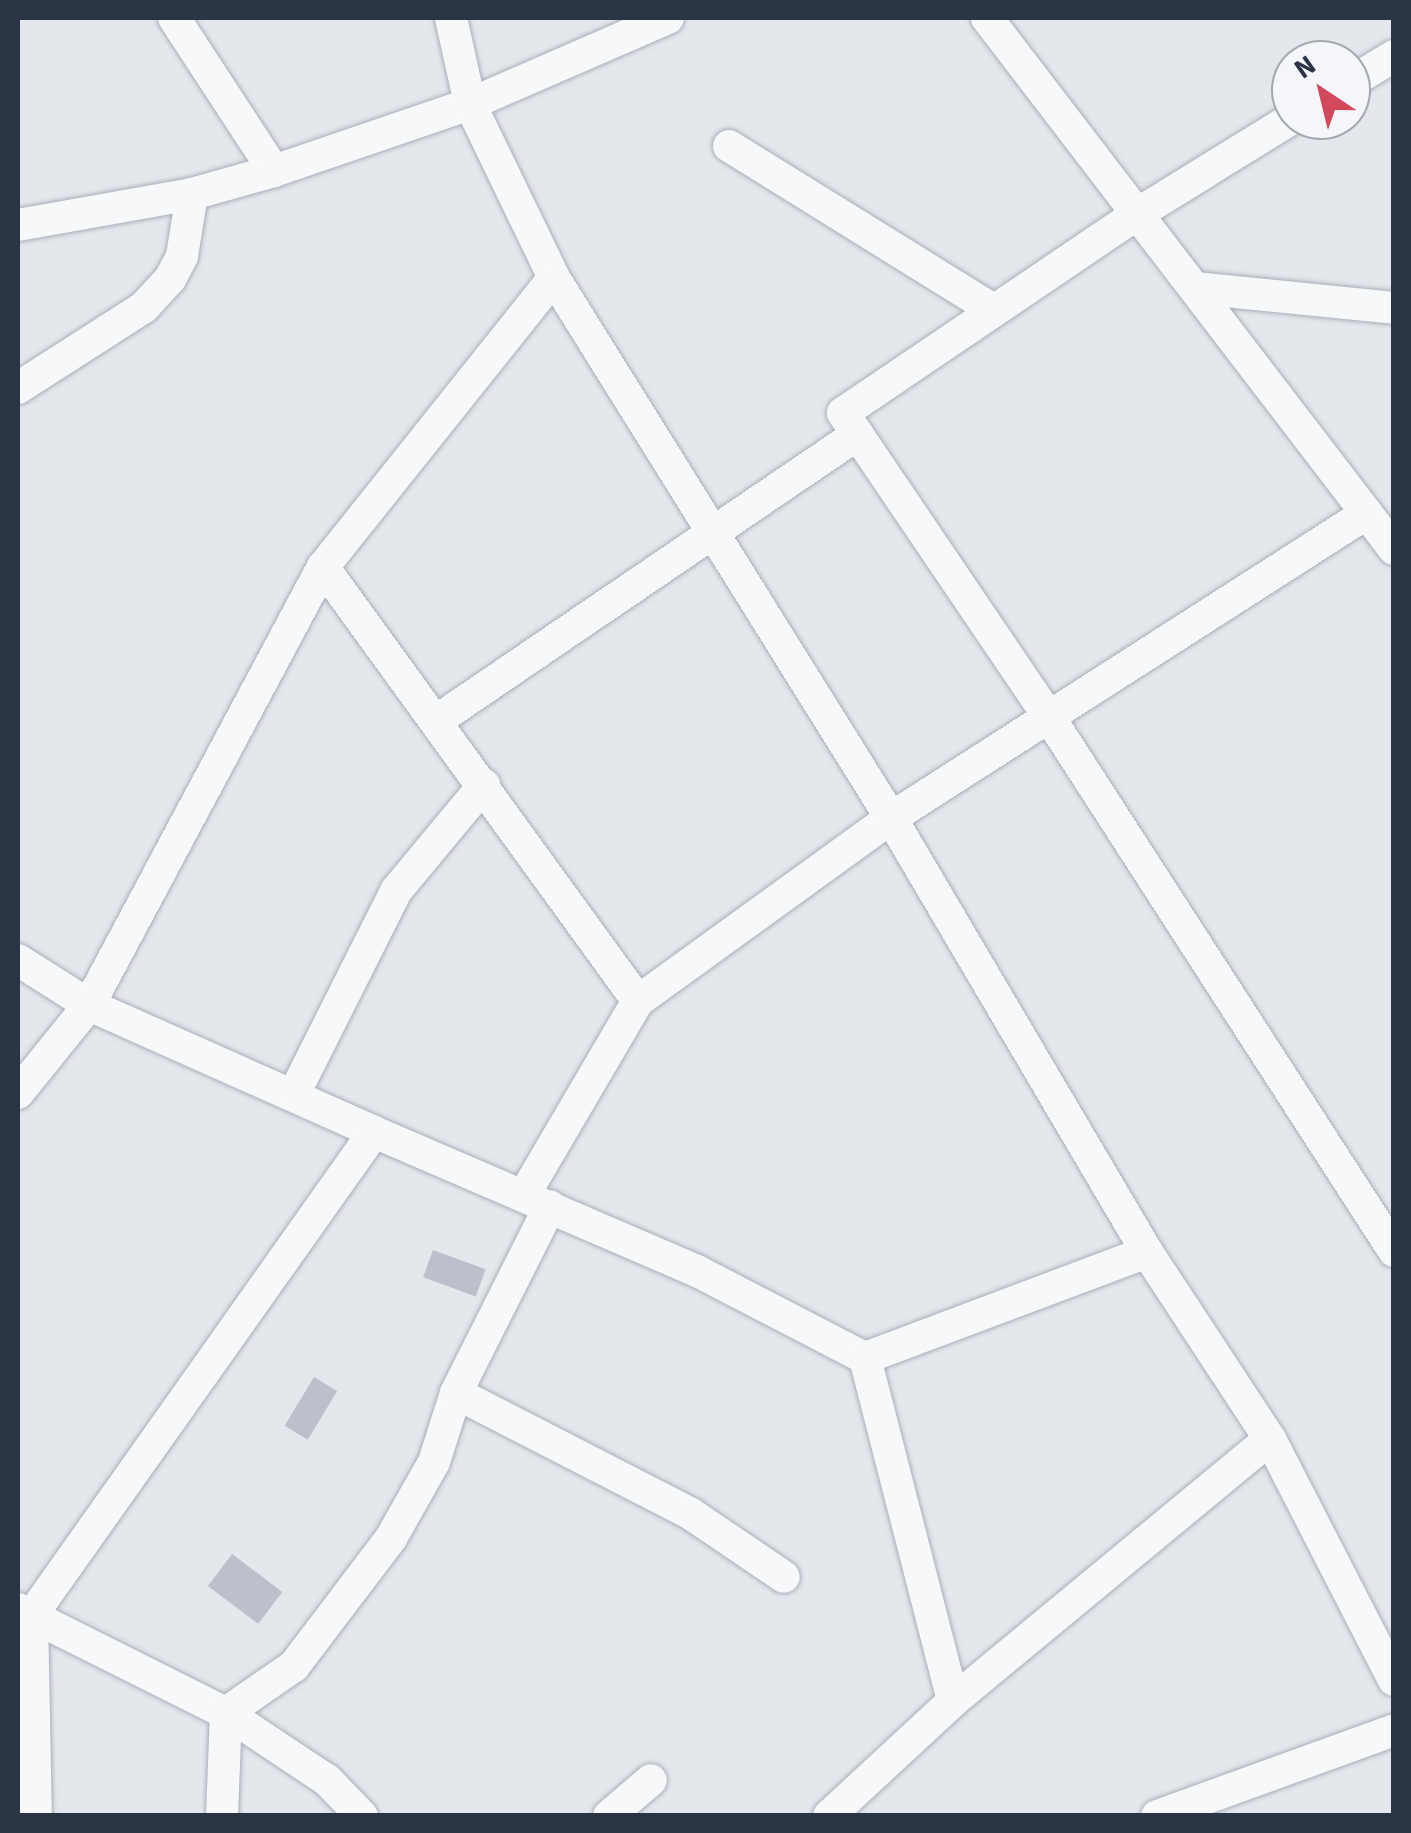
<!DOCTYPE html>
<style>
body{margin:0}
#map{position:relative;width:1411px;height:1833px;overflow:hidden;background:#e4e7ec;font-family:"Source Sans 3",sans-serif}
div>[style]{position:absolute}
.building>*{inset:0;background:#bbc0ca;transform-origin:0 0}
.roads{filter:drop-shadow(0 0 2px #a9aeb7) drop-shadow(0 0 2px #a9aeb7)}
.minor>*{height:32px;margin:-16px;padding:0 16px;transform-origin:16px;border-radius:16px;background:#f7f8fa}
span{translate:-50% -50%;white-space:nowrap;text-align:center;line-height:1.15;-webkit-text-stroke:8px #f4f6f9;paint-order:stroke}
.frame{position:absolute;inset:0;border:20px solid #2b3445;pointer-events:none}
.north{position:absolute;left:1271px;top:40px;width:100px;height:100px;box-sizing:border-box;background:#f4f6f9;border:2px solid #a4a8b1;border-radius:50%;rotate:325deg;font-size:28px;font-weight:700;line-height:40px;text-align:center;color:#2b3445}
.north::after{content:'';display:block;margin:auto;width:35px;height:45px;background:#d1495b;clip-path:polygon(50% 0,100% 100%,50% 72%,0 100%)}
</style>
<div id="map">
<div class="building">
<i style="left:433px;top:1250px;width:56px;height:29px;rotate:20deg"></i>
<i style="left:314px;top:1377px;width:27px;height:57px;rotate:31deg"></i>
<i style="left:232px;top:1554px;width:63px;height:40px;rotate:37deg"></i>
</div>
<div class="roads">
<div class="minor">
<i style="left:174px;top:18px;width:183px;rotate:56.8deg"></i>
<i style="left:451px;top:18px;width:88px;rotate:77.5deg"></i>
<i style="left:470px;top:104px;width:193px;rotate:64.2deg"></i>
<i style="left:554px;top:278px;width:637px;rotate:58.03deg"></i>
<i style="left:891px;top:818px;width:504px;rotate:59.47deg"></i>
<i style="left:1147px;top:1252px;width:224px;rotate:56.7deg"></i>
<i style="left:1270px;top:1439px;width:271px;rotate:62.8deg"></i>
<i style="left:987px;top:18px;width:669px;rotate:52.53deg"></i>
<i style="left:1351px;top:82px;width:50px;rotate:-31.2deg"></i>
<i style="left:1291px;top:119px;width:181px;rotate:148.3deg"></i>
<i style="left:1137px;top:214px;width:355px;rotate:145.9deg"></i>
<i style="left:843px;top:413px;width:367px;rotate:55.9deg"></i>
<i style="left:1049px;top:717px;width:636px;rotate:57.13deg"></i>
<i style="left:729px;top:146px;width:309px;rotate:31.8deg"></i>
<i style="left:18px;top:225px;width:177px;rotate:-10.1deg"></i>
<i style="left:192px;top:194px;width:85px;rotate:-15.7deg"></i>
<i style="left:274px;top:171px;width:207px;rotate:-18.9deg"></i>
<i style="left:470px;top:104px;width:216px;rotate:-23.5deg"></i>
<i style="left:1195px;top:288px;width:200px;rotate:5.7deg"></i>
<i style="left:18px;top:388px;width:150px;rotate:-32.7deg"></i>
<i style="left:144px;top:307px;width:38px;rotate:-47deg"></i>
<i style="left:170px;top:279px;width:26px;rotate:-62deg"></i>
<i style="left:182px;top:256px;width:63px;rotate:-80.8deg"></i>
<i style="left:323px;top:567px;width:536px;rotate:54.03deg"></i>
<i style="left:436px;top:721px;width:510px;rotate:-34.22deg"></i>
<i style="left:18px;top:960px;width:84px;rotate:32.4deg"></i>
<i style="left:89px;top:1005px;width:497px;rotate:-61.9deg"></i>
<i style="left:323px;top:567px;width:370px;rotate:-51.4deg"></i>
<i style="left:18px;top:1093px;width:113px;rotate:-51.1deg"></i>
<i style="left:89px;top:1005px;width:312px;rotate:24deg"></i>
<i style="left:374px;top:1132px;width:592px;rotate:125.3deg"></i>
<i style="left:32px;top:1615px;width:201px;rotate:88.9deg"></i>
<i style="left:294px;top:1094px;width:227px;rotate:-63.3deg"></i>
<i style="left:396px;top:891px;width:138px;rotate:-50.3deg"></i>
<i style="left:374px;top:1132px;width:352px;rotate:23.3deg"></i>
<i style="left:697px;top:1271px;width:189px;rotate:27.4deg"></i>
<i style="left:865px;top:1358px;width:354px;rotate:75.6deg"></i>
<i style="left:524px;top:1195px;width:225px;rotate:-59.6deg"></i>
<i style="left:638px;top:1001px;width:312px;rotate:-35.9deg"></i>
<i style="left:891px;top:818px;width:565px;rotate:-32.65deg"></i>
<i style="left:865px;top:1358px;width:301px;rotate:-20.6deg"></i>
<i style="left:456px;top:1393px;width:264px;rotate:27.2deg"></i>
<i style="left:691px;top:1514px;width:112px;rotate:34.1deg"></i>
<i style="left:18px;top:1609px;width:233px;rotate:26.6deg"></i>
<i style="left:226px;top:1713px;width:121px;rotate:33.6deg"></i>
<i style="left:327px;top:1780px;width:50px;rotate:45.8deg"></i>
<i style="left:222px;top:1816px;width:103px;rotate:-87.8deg"></i>
<i style="left:226px;top:1713px;width:83px;rotate:-34.7deg"></i>
<i style="left:294px;top:1666px;width:161px;rotate:-52.8deg"></i>
<i style="left:391px;top:1538px;width:87px;rotate:-60.5deg"></i>
<i style="left:434px;top:1462px;width:72px;rotate:-72.3deg"></i>
<i style="left:456px;top:1393px;width:209px;rotate:-63.3deg"></i>
<i style="left:609px;top:1816px;width:55px;rotate:-40.6deg"></i>
<i style="left:829px;top:1816px;width:169px;rotate:-42.8deg"></i>
<i style="left:953px;top:1701px;width:411px;rotate:-39.6deg"></i>
<i style="left:1157px;top:1816px;width:252px;rotate:-19.9deg"></i>
</div>
</div>
<div class="frame"></div>
<div class="north">N</div>
</div>
